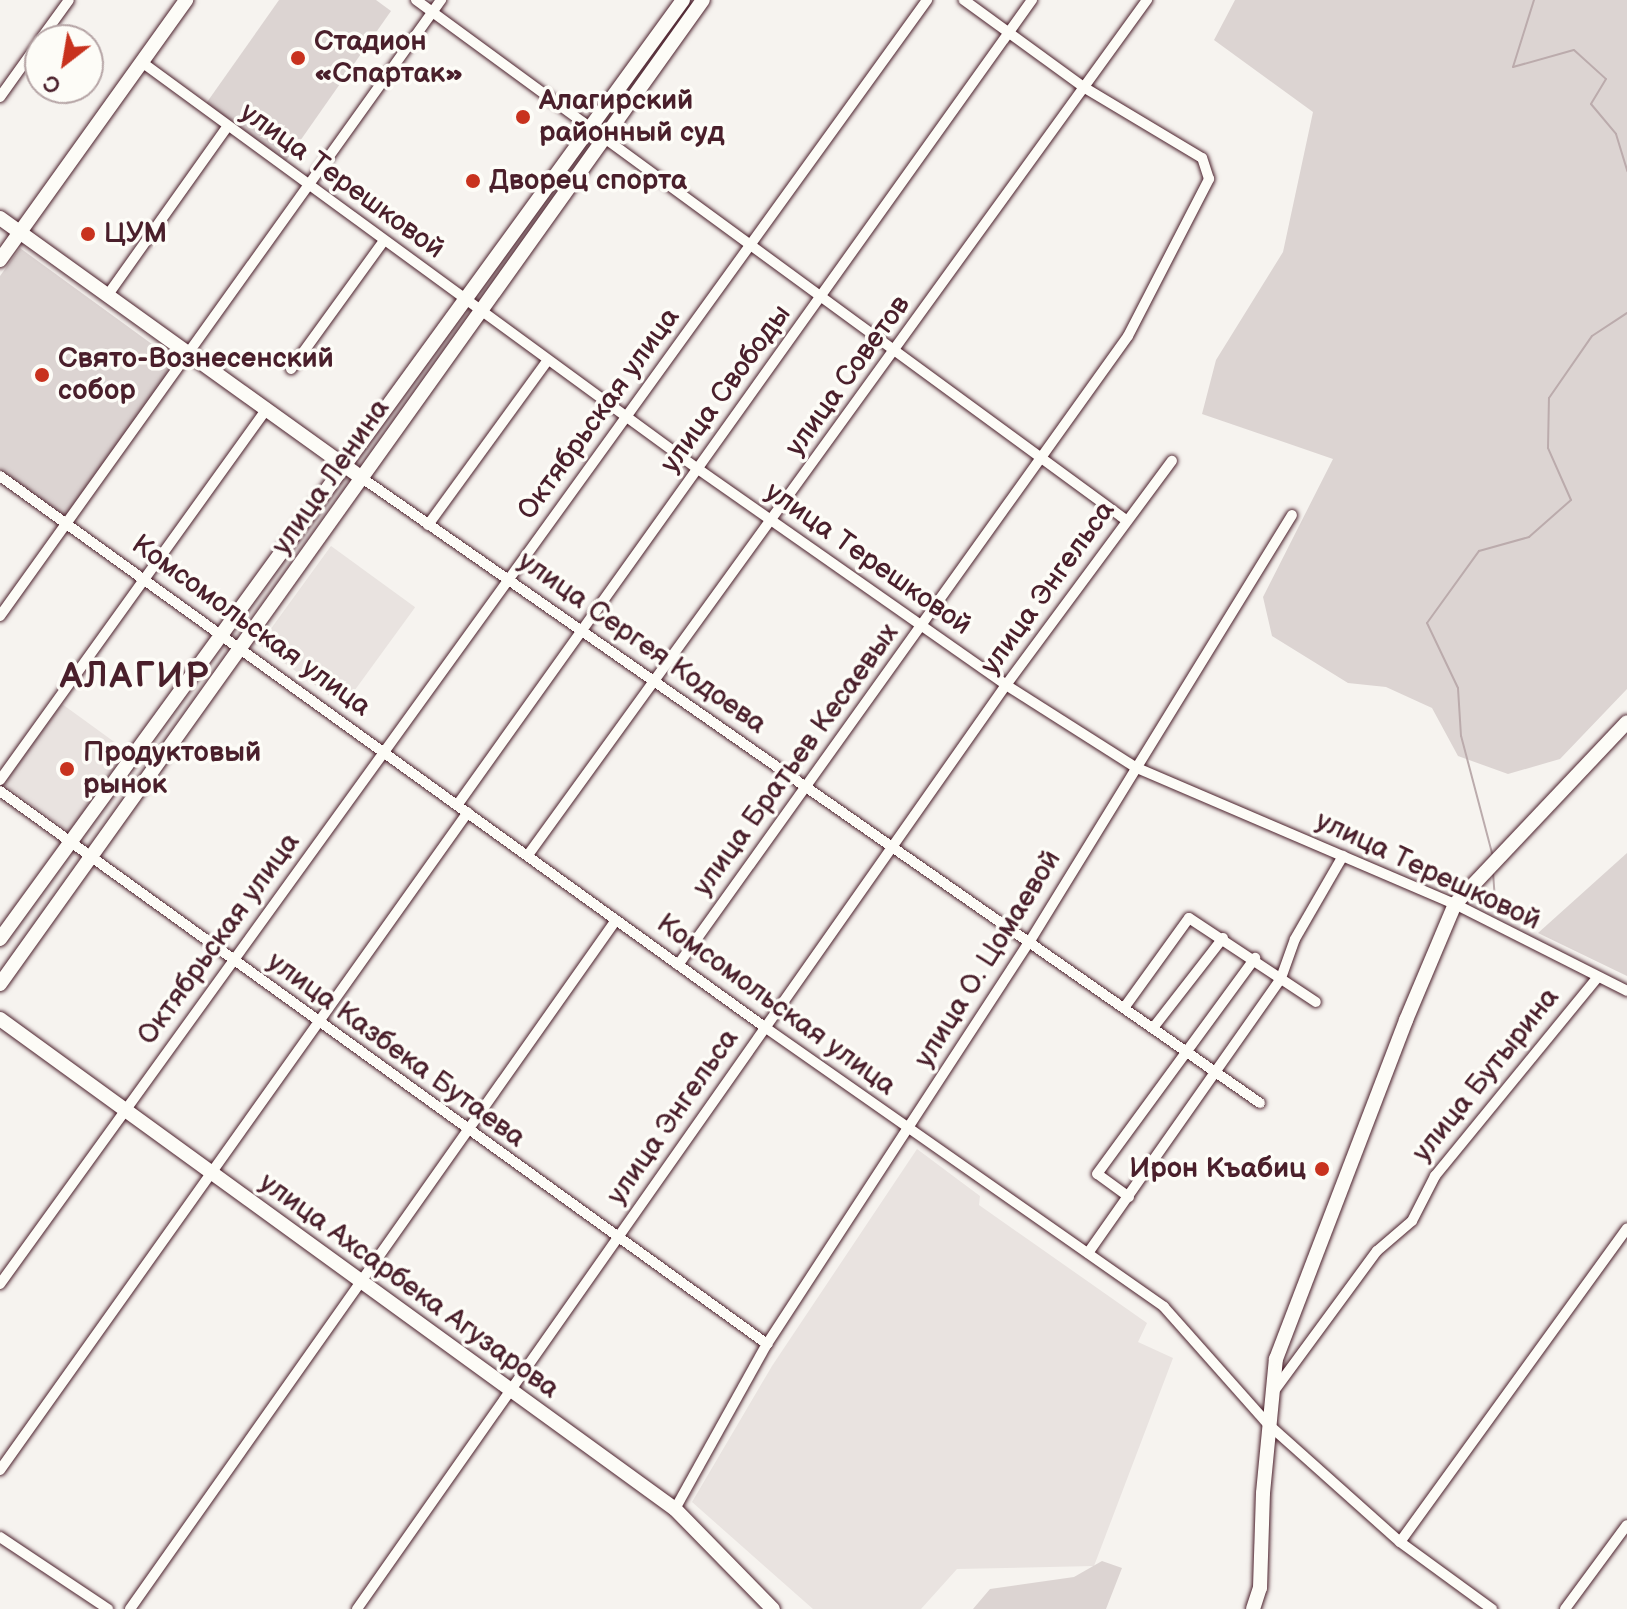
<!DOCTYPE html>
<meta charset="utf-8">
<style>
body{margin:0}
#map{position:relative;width:1627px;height:1609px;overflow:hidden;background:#f6f3ef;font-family:"Balsamiq Sans",sans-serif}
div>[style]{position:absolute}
.built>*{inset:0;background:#e9e3e0;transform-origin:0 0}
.green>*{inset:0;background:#dcd4d2}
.stream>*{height:2px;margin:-1px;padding:0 1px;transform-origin:1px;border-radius:1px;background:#bbabac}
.roads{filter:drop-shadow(0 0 2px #4a1f2b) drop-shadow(0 0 2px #4a1f2b)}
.street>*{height:10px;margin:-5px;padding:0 5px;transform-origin:5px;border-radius:5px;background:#fdfcf7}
.secondary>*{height:14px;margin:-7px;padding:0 7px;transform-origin:7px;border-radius:7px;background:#fdfcf7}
.dots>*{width:22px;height:22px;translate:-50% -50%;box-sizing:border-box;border:4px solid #fdfcf7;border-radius:50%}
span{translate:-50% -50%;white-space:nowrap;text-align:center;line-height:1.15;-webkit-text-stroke:7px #fdfcf7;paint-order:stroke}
.poi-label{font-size:28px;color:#4a1f2b;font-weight:700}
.left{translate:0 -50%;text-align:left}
.right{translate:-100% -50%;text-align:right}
.street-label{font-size:28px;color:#4a1f2b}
.district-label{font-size:36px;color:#4a1f2b;font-weight:700;letter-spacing:2px}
.north{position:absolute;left:24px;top:24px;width:80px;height:80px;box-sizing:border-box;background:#fdfcf7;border:2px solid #b5a4a5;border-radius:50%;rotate:211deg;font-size:22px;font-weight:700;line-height:32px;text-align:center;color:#4a1f2b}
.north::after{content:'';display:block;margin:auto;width:28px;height:36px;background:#c8321e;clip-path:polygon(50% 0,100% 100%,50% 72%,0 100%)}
</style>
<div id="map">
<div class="built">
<i style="left:331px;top:546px;width:104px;height:122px;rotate:36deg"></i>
<i style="left:62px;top:704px;width:86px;height:99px;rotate:36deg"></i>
<i style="clip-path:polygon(917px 1149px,980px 1196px,979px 1205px,1147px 1323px,1138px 1342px,1173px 1358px,1094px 1566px,957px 1569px,921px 1609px,813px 1609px,692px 1502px,772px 1366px)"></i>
</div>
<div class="green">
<i style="clip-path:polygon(279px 0,376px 0,391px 11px,286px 161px,205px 105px)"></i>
<i style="clip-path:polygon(1235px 0,1627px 0,1627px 689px,1560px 759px,1508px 774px,1458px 756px,1432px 708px,1386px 687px,1348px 683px,1272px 636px,1263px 597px,1333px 459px,1202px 414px,1216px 360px,1283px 252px,1313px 112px,1214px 40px)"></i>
<i style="clip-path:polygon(20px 248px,178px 363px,66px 518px,0 471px,0 276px)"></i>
<i style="clip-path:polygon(1627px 853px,1627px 976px,1538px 933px)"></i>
<i style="clip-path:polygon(1102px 1561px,1122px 1568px,1106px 1609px,973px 1609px,990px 1589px,1074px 1577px)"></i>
</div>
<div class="stream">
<i style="left:1534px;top:0;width:70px;rotate:107.4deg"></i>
<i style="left:1513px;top:67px;width:63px;rotate:-15.6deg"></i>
<i style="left:1574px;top:50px;width:43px;rotate:42.2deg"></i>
<i style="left:1606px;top:79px;width:29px;rotate:121deg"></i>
<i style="left:1591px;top:104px;width:39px;rotate:50deg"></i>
<i style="left:1616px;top:134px;width:39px;rotate:73deg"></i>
<i style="left:1492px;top:853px;width:121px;rotate:-104.8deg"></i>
<i style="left:1461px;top:736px;width:48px;rotate:-93.6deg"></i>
<i style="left:1458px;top:688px;width:72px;rotate:-115.5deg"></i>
<i style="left:1427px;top:623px;width:89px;rotate:-54.2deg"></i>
<i style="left:1479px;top:551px;width:52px;rotate:-15.6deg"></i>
<i style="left:1529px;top:537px;width:56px;rotate:-41.4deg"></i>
<i style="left:1571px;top:500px;width:57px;rotate:-113.9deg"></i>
<i style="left:1548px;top:448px;width:50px;rotate:-88.9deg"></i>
<i style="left:1549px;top:398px;width:75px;rotate:-55.3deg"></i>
<i style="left:1592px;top:336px;width:42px;rotate:-33.3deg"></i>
<i style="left:1493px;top:872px;width:30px;rotate:86deg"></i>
</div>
<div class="roads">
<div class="street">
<i style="left:416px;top:0;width:880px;rotate:36.22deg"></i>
<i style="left:40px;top:40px;width:49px;rotate:-54.1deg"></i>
<i style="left:143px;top:63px;width:688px;rotate:36.19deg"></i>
<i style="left:698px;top:469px;width:376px;rotate:35deg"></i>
<i style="left:1006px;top:685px;width:153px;rotate:32.4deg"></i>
<i style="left:1135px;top:767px;width:348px;rotate:23.2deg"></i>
<i style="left:1455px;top:904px;width:193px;rotate:26.8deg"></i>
<i style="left:0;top:97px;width:69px;rotate:-54.5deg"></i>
<i style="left:107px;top:296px;width:207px;rotate:-54.6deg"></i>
<i style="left:291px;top:369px;width:157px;rotate:-54.1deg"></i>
<i style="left:0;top:476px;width:944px;rotate:35.78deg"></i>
<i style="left:766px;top:1028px;width:486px;rotate:35deg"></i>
<i style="left:1164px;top:1307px;width:157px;rotate:48.4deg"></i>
<i style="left:1268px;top:1424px;width:177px;rotate:41.8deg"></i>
<i style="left:1400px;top:1542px;width:114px;rotate:36.1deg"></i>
<i style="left:362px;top:478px;width:1094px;rotate:34.84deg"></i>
<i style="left:428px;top:525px;width:203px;rotate:-54deg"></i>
<i style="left:0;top:616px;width:758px;rotate:-54.4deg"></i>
<i style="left:0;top:780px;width:458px;rotate:-54.3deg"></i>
<i style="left:0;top:791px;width:946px;rotate:35.79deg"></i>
<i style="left:458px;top:804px;width:988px;rotate:-54.48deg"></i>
<i style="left:528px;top:855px;width:1056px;rotate:-54.1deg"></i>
<i style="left:678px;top:965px;width:773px;rotate:-54.42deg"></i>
<i style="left:1128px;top:336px;width:177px;rotate:-62.7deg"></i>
<i style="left:1209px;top:179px;width:22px;rotate:-108deg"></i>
<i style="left:1202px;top:158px;width:136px;rotate:-149.1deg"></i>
<i style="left:1085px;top:88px;width:150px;rotate:-144deg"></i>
<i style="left:1124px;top:1008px;width:111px;rotate:-54.2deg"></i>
<i style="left:1189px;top:918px;width:152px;rotate:33.5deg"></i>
<i style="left:1153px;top:1028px;width:114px;rotate:-52.1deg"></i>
<i style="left:1129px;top:1197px;width:39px;rotate:-144deg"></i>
<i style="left:1097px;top:1174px;width:268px;rotate:-53.8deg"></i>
<i style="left:1088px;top:1253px;width:336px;rotate:-54.9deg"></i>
<i style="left:1281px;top:978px;width:41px;rotate:-70.3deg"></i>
<i style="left:1295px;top:939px;width:96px;rotate:-60deg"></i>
<i style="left:0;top:1284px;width:1584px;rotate:-54.17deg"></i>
<i style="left:1274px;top:1391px;width:174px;rotate:-53.7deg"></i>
<i style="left:1377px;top:1251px;width:46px;rotate:-40.6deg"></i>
<i style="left:1412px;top:1221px;width:51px;rotate:-62.9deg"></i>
<i style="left:1435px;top:1176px;width:256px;rotate:-50.7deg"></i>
<i style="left:0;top:1470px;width:807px;rotate:-54.58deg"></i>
<i style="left:675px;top:1509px;width:189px;rotate:-60.9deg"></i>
<i style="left:767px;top:1344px;width:481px;rotate:-56.9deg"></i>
<i style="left:1030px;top:941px;width:500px;rotate:-58.41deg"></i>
<i style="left:0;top:1537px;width:130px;rotate:33.7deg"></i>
<i style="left:1400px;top:1542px;width:387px;rotate:-54.1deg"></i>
<i style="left:130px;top:1609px;width:843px;rotate:-54.8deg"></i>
<i style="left:357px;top:1609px;width:1129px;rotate:-54.92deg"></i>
<i style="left:1006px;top:685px;width:279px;rotate:-53.5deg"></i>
<i style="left:1565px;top:1609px;width:104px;rotate:-53.6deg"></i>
</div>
<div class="secondary">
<i style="left:0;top:218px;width:446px;rotate:35.7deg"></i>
<i style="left:0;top:260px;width:320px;rotate:-54.4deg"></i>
<i style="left:0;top:939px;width:1161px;rotate:-53.97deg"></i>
<i style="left:0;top:984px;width:1209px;rotate:-54.46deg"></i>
<i style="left:0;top:1019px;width:834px;rotate:35.98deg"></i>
<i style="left:675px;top:1509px;width:140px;rotate:45.6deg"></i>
<i style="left:1253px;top:1609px;width:22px;rotate:-72deg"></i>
<i style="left:1260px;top:1588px;width:95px;rotate:-88.2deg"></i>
<i style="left:1263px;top:1493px;width:135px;rotate:-84.5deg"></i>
<i style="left:1276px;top:1359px;width:363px;rotate:-69deg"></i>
<i style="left:1406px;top:1020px;width:126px;rotate:-67.1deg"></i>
<i style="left:1455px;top:904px;width:250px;rotate:-46.6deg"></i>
</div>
</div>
<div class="dots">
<i style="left:298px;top:58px;background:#c8321e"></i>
<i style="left:523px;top:117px;background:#c8321e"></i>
<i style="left:473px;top:181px;background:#c8321e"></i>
<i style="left:88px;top:234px;background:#c8321e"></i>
<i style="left:42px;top:375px;background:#c8321e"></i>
<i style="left:67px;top:769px;background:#c8321e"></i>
<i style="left:1322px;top:1169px;background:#c8321e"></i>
</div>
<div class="poi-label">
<span class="left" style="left:314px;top:58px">Стадион<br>«Спартак»</span>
<span class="left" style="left:539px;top:117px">Алагирский<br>районный суд</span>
<span class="left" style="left:489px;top:181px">Дворец спорта</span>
<span class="left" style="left:104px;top:234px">ЦУМ</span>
<span class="left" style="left:58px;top:375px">Свято-Вознесенский<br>собор</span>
<span class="left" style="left:83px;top:769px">Продуктовый<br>рынок</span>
<span class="right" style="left:1306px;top:1169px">Ирон Къабиц</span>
</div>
<div class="street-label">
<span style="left:342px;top:181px;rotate:36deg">улица Терешковой</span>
<span style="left:848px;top:376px;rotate:-54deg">улица Советов</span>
<span style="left:726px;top:389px;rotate:-54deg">улица Свободы</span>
<span style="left:599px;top:414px;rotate:-54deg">Октябрьская улица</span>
<span style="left:331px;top:477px;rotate:-55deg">улица Ленина</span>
<span style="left:868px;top:559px;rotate:35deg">улица Терешковой</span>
<span style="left:1048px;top:588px;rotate:-54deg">улица Энгельса</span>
<span style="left:251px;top:626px;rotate:36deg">Комсомольская улица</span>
<span style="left:642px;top:643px;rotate:35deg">улица Сергея Кодоева</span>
<span style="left:796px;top:760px;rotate:-54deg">улица Братьев Кесаевых</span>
<span style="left:1428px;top:871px;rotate:25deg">улица Терешковой</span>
<span style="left:219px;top:939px;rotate:-54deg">Октябрьская улица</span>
<span style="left:988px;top:959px;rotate:-58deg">улица О. Цомаевой</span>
<span style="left:776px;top:1005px;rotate:36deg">Комсомольская улица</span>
<span style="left:396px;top:1050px;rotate:36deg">улица Казбека Бутаева</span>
<span style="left:1486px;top:1075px;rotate:-51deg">улица Бутырина</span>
<span style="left:673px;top:1117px;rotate:-55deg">улица Энгельса</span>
<span style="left:409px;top:1286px;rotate:36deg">улица Ахсарбека Агузарова</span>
</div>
<div class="district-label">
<span style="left:135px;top:677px">АЛАГИР</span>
</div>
<div class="north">С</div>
</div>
